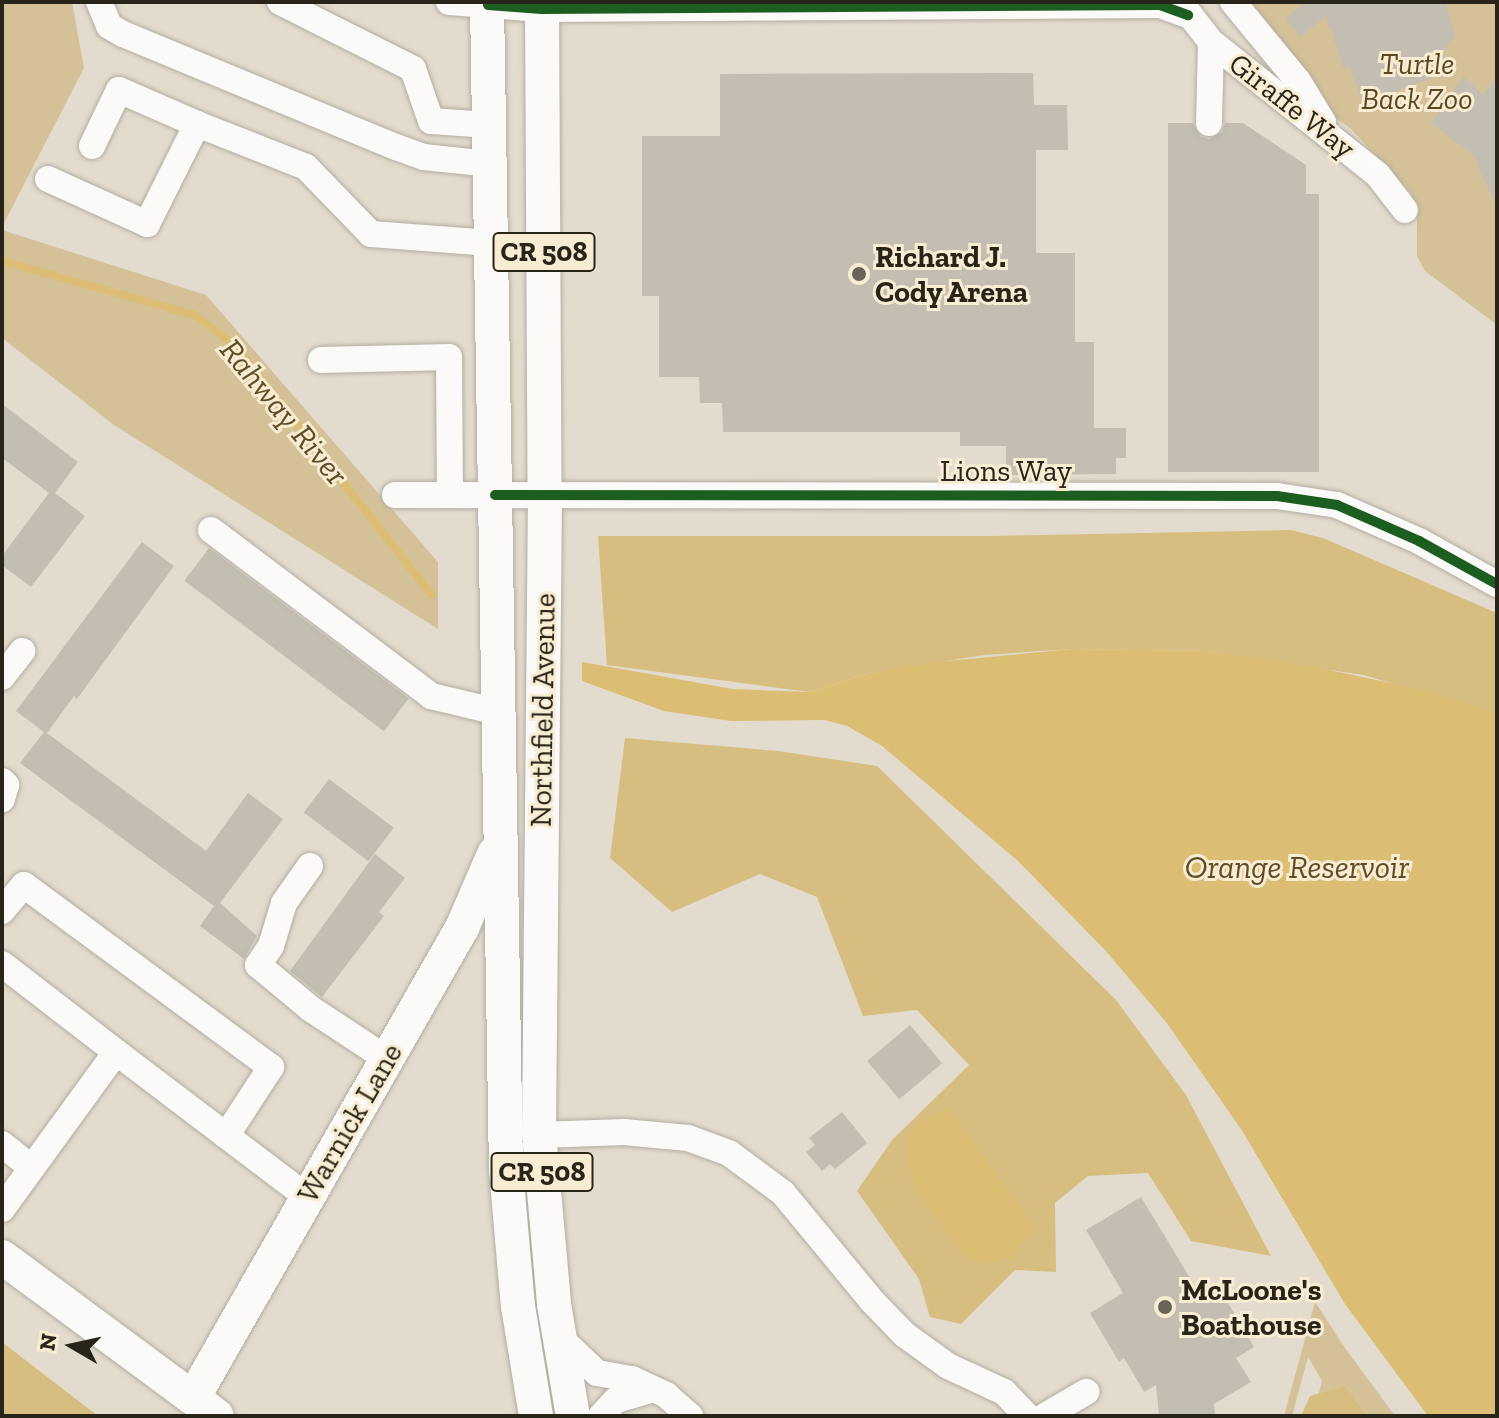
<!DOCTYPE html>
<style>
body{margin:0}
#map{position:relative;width:1499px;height:1418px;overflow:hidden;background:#e3dcce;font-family:"Zilla Slab",serif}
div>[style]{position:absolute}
.green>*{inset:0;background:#d4c197}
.forest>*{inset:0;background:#d7bd80}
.water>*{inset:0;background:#dcbd74}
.stream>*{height:8px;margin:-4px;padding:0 4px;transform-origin:4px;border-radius:4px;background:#dcbd74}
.building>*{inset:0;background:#c3bdb2;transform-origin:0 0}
.roads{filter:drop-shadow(0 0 2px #b3ada3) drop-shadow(0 0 2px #b3ada3)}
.minor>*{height:26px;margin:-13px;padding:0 13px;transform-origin:13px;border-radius:13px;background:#fbfaf8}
.major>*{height:34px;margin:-17px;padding:0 17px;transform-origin:17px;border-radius:17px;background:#fbfaf8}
.cycleway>*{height:10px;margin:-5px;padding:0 5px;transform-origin:5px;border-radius:5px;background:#1b5e20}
.dots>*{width:22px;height:22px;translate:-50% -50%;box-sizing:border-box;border:4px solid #f8ecd3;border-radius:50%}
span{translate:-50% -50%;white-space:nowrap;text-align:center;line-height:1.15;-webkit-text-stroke:6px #f8ecd3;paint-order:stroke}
.shield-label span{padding:2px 6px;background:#f8ecd3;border:2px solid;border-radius:6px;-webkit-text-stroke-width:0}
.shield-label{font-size:28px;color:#28241a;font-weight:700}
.park-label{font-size:30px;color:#5a4820;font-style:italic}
.street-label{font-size:30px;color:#28241a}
.poi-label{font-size:30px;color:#28241a;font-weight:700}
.left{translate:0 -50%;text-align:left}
.water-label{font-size:32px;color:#5f4d25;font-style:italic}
.frame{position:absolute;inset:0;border:4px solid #28241a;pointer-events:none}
.north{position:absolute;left:32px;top:1306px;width:80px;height:80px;-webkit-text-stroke:6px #f8ecd3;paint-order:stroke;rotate:279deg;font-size:22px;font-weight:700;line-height:32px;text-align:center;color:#28241a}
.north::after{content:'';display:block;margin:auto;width:28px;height:36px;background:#28241a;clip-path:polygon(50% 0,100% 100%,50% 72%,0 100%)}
</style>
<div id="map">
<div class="green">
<i style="clip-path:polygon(2px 2px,72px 2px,84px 68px,2px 227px)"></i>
<i style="clip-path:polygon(1224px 2px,1497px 2px,1497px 325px,1425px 271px,1417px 256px,1417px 221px,1411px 193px,1351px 129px,1294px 87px)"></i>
<i style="clip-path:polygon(2px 230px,206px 295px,438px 562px,438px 629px,114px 425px,2px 338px)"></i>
<i style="clip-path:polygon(1315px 1302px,1345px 1348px,1395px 1416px,1368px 1416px,1345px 1385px,1319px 1393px,1322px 1381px,1308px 1357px,1292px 1416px,1284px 1416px)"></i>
</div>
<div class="forest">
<i style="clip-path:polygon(1291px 530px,1323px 538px,1497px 613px,1497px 713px,1363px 675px,1207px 651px,1072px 649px,985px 655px,870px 673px,809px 692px,607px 665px,598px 536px,987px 536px)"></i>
<i style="clip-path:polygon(625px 738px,778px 751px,877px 766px,1116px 1000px,1186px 1095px,1271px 1256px,1191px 1241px,1148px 1173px,1088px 1176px,1055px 1203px,1056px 1272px,1015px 1270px,961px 1324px,930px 1317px,919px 1279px,857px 1191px,892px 1140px,969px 1065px,917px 1010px,863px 1016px,817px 897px,760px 874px,672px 912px,610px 858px)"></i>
<i style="clip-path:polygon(2px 1342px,98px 1416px,2px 1416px)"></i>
<i style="clip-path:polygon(1345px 1385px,1368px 1416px,1301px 1416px,1310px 1396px)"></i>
</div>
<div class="water">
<i style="clip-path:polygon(1072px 649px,1207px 651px,1310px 666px,1420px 689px,1497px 713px,1497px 1416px,1428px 1416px,1345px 1304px,1241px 1129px,1166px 1022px,1105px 950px,1018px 861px,882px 746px,847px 726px,825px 720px,731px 721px,664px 711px,582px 681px,582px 662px,733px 689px,809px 692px,870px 673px,936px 662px)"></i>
<i style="clip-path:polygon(949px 1109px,1035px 1227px,1012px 1258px,985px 1263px,963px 1255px,917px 1190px,906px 1157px,907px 1137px,922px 1117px)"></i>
</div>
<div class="stream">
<i style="left:2px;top:261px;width:199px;rotate:15.7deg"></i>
<i style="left:194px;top:315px;width:51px;rotate:36.2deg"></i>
<i style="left:235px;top:345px;width:318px;rotate:51.8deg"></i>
</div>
<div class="building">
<i style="clip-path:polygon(1306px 2px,1445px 2px,1456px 36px,1441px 53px,1457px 69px,1363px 103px,1350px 67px,1344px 69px,1326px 16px,1300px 37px,1286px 18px)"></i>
<i style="clip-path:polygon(1033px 73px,1034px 105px,1067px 105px,1068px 150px,1036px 150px,1036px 253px,1075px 253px,1075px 342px,1094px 342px,1094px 428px,1126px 428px,1126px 458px,1116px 458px,1116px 474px,1006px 475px,1006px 446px,960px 446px,960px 432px,723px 432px,722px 403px,700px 403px,699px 377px,659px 377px,659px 296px,642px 296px,642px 136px,720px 136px,720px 74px)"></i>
<i style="clip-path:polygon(1464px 76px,1483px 95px,1497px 77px,1497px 208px,1473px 155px,1431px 123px)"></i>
<i style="clip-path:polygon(1168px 123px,1193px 123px,1200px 136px,1209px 139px,1222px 132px,1225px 123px,1243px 123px,1306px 165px,1306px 194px,1319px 194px,1319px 472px,1168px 472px)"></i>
<i style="clip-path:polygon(2px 404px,78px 462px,55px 493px,85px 516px,31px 587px,2px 565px,2px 556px,49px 493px,2px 458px)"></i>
<i style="clip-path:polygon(142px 542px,174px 566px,77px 699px,74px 696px,47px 733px,206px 851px,248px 793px,283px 819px,220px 903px,257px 936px,244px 959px,200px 926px,214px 906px,20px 763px,44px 732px,16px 711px)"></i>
<i style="left:209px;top:548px;width:250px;height:41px;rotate:37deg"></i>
<i style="left:329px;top:779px;width:81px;height:42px;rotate:37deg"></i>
<i style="clip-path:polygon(375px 854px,405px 878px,379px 912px,384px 916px,322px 997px,290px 971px)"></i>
<i style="left:910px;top:1025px;width:50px;height:56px;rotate:50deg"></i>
<i style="clip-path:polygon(842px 1112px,867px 1143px,835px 1169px,830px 1164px,822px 1171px,806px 1152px,815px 1145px,809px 1138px)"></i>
<i style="clip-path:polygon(1141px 1197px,1204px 1301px,1221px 1291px,1254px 1347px,1236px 1358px,1251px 1382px,1214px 1404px,1215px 1416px,1159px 1416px,1156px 1385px,1144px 1392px,1124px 1358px,1119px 1362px,1090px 1313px,1123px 1293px,1086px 1230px)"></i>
</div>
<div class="roads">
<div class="minor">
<i style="left:99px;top:2px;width:26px;rotate:67deg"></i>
<i style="left:109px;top:26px;width:16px;rotate:30deg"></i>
<i style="left:123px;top:34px;width:295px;rotate:22.5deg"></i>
<i style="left:396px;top:147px;width:30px;rotate:20deg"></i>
<i style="left:424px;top:157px;width:65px;rotate:6.1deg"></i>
<i style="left:280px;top:2px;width:149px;rotate:26.7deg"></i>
<i style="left:413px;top:69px;width:55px;rotate:70.9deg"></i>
<i style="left:431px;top:121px;width:58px;rotate:3.9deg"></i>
<i style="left:449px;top:2px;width:93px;rotate:4.3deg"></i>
<i style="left:542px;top:9px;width:618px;rotate:-0.37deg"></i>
<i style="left:1160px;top:5px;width:30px;rotate:20deg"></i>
<i style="left:1180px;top:2px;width:51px;rotate:52.2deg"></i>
<i style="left:1211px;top:42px;width:213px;rotate:38.5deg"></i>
<i style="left:1378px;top:175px;width:44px;rotate:52.4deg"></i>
<i style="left:1233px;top:2px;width:102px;rotate:50.6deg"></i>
<i style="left:1298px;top:81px;width:48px;rotate:58.6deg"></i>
<i style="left:1209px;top:123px;width:81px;rotate:-88.6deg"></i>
<i style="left:92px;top:146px;width:62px;rotate:-64.3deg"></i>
<i style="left:119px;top:90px;width:85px;rotate:23.6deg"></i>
<i style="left:48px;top:179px;width:109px;rotate:24.4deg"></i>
<i style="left:147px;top:224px;width:112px;rotate:-63.4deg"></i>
<i style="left:197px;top:124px;width:117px;rotate:21.5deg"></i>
<i style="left:306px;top:167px;width:93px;rotate:45.9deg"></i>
<i style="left:371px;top:234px;width:120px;rotate:4.3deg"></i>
<i style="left:321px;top:360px;width:128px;rotate:-1.3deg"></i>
<i style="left:449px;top:357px;width:138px;rotate:89.6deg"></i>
<i style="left:395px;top:495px;width:882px;rotate:0.06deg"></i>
<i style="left:1277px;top:496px;width:61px;rotate:8.5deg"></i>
<i style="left:1337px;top:505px;width:90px;rotate:23.7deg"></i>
<i style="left:1419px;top:541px;width:89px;rotate:28.9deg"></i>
<i style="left:211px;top:530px;width:276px;rotate:37deg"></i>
<i style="left:431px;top:696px;width:69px;rotate:13.4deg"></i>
<i style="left:2px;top:677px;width:33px;rotate:-52deg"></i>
<i style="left:2px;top:781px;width:6px;rotate:45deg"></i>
<i style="left:6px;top:785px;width:15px;rotate:106deg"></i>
<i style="left:310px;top:866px;width:45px;rotate:125.1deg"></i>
<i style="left:284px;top:903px;width:45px;rotate:106.8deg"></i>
<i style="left:271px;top:946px;width:23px;rotate:124deg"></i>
<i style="left:258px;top:965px;width:69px;rotate:39.7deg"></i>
<i style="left:311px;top:1009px;width:91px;rotate:33.3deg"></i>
<i style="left:2px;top:911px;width:34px;rotate:-50deg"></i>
<i style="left:24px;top:885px;width:307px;rotate:36.4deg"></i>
<i style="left:271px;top:1067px;width:82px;rotate:123.1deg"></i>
<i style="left:2px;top:964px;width:144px;rotate:37.7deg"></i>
<i style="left:539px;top:1135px;width:85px;rotate:-2deg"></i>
<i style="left:624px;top:1132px;width:64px;rotate:5.4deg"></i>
<i style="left:688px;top:1138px;width:44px;rotate:20.1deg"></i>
<i style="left:729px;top:1153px;width:67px;rotate:36.5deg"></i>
<i style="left:783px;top:1193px;width:140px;rotate:50.5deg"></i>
<i style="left:872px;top:1301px;width:47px;rotate:45.9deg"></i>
<i style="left:905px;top:1335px;width:53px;rotate:35.8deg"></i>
<i style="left:948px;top:1366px;width:62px;rotate:24.9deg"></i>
<i style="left:1004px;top:1392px;width:33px;rotate:46deg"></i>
<i style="left:2px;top:1144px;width:38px;rotate:39deg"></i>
<i style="left:2px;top:1209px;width:194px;rotate:-54deg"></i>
<i style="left:116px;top:1052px;width:241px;rotate:37.2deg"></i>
<i style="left:559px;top:1337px;width:52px;rotate:43.5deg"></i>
<i style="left:597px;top:1373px;width:36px;rotate:10deg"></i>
<i style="left:632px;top:1379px;width:38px;rotate:25deg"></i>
<i style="left:666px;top:1395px;width:32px;rotate:41deg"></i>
<i style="left:601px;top:1416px;width:22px;rotate:-47deg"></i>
<i style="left:616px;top:1400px;width:36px;rotate:-16deg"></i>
<i style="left:1045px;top:1416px;width:48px;rotate:-30.3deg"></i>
</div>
<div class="major">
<i style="left:487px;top:2px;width:1168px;rotate:89.07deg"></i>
<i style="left:506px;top:1170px;width:137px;rotate:85deg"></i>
<i style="left:518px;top:1306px;width:111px;rotate:80.7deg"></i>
<i style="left:542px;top:2px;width:493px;rotate:89.7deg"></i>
<i style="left:545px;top:495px;width:640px;rotate:90.54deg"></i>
<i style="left:539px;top:1135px;width:170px;rotate:84.9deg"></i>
<i style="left:554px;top:1304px;width:114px;rotate:80.4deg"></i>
<i style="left:2px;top:1257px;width:267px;rotate:36.5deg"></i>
<i style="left:193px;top:1398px;width:542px;rotate:-60.22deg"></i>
<i style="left:462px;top:928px;width:81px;rotate:-66.6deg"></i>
</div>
</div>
<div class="cycleway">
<i style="left:488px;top:5px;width:54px;rotate:4.2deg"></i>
<i style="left:542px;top:9px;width:618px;rotate:-0.37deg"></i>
<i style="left:1160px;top:5px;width:30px;rotate:20deg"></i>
<i style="left:495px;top:495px;width:782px;rotate:0.07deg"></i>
<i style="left:1277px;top:496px;width:61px;rotate:8.5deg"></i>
<i style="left:1337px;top:505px;width:90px;rotate:23.7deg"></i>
<i style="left:1419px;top:541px;width:89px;rotate:28.9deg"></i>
</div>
<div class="dots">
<i style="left:859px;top:274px;background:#696459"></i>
<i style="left:1165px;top:1307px;background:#696459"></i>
</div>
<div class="shield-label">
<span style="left:544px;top:252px">CR 508</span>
<span style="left:542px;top:1172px">CR 508</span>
</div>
<div class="park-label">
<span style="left:1417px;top:81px">Turtle<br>Back Zoo</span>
</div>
<div class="street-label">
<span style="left:1292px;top:106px;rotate:38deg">Giraffe Way</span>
<span style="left:1006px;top:471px">Lions Way</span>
<span style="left:543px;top:710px;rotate:-89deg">Northfield Avenue</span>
<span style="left:350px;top:1123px;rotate:-60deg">Warnick Lane</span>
</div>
<div class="poi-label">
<span class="left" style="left:875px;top:274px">Richard J.<br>Cody Arena</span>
<span class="left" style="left:1181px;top:1307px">McLoone's<br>Boathouse</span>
</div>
<div class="water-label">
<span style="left:284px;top:412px;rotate:50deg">Rahway River</span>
<span style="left:1297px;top:867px">Orange Reservoir</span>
</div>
<div class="frame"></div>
<div class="north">N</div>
</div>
